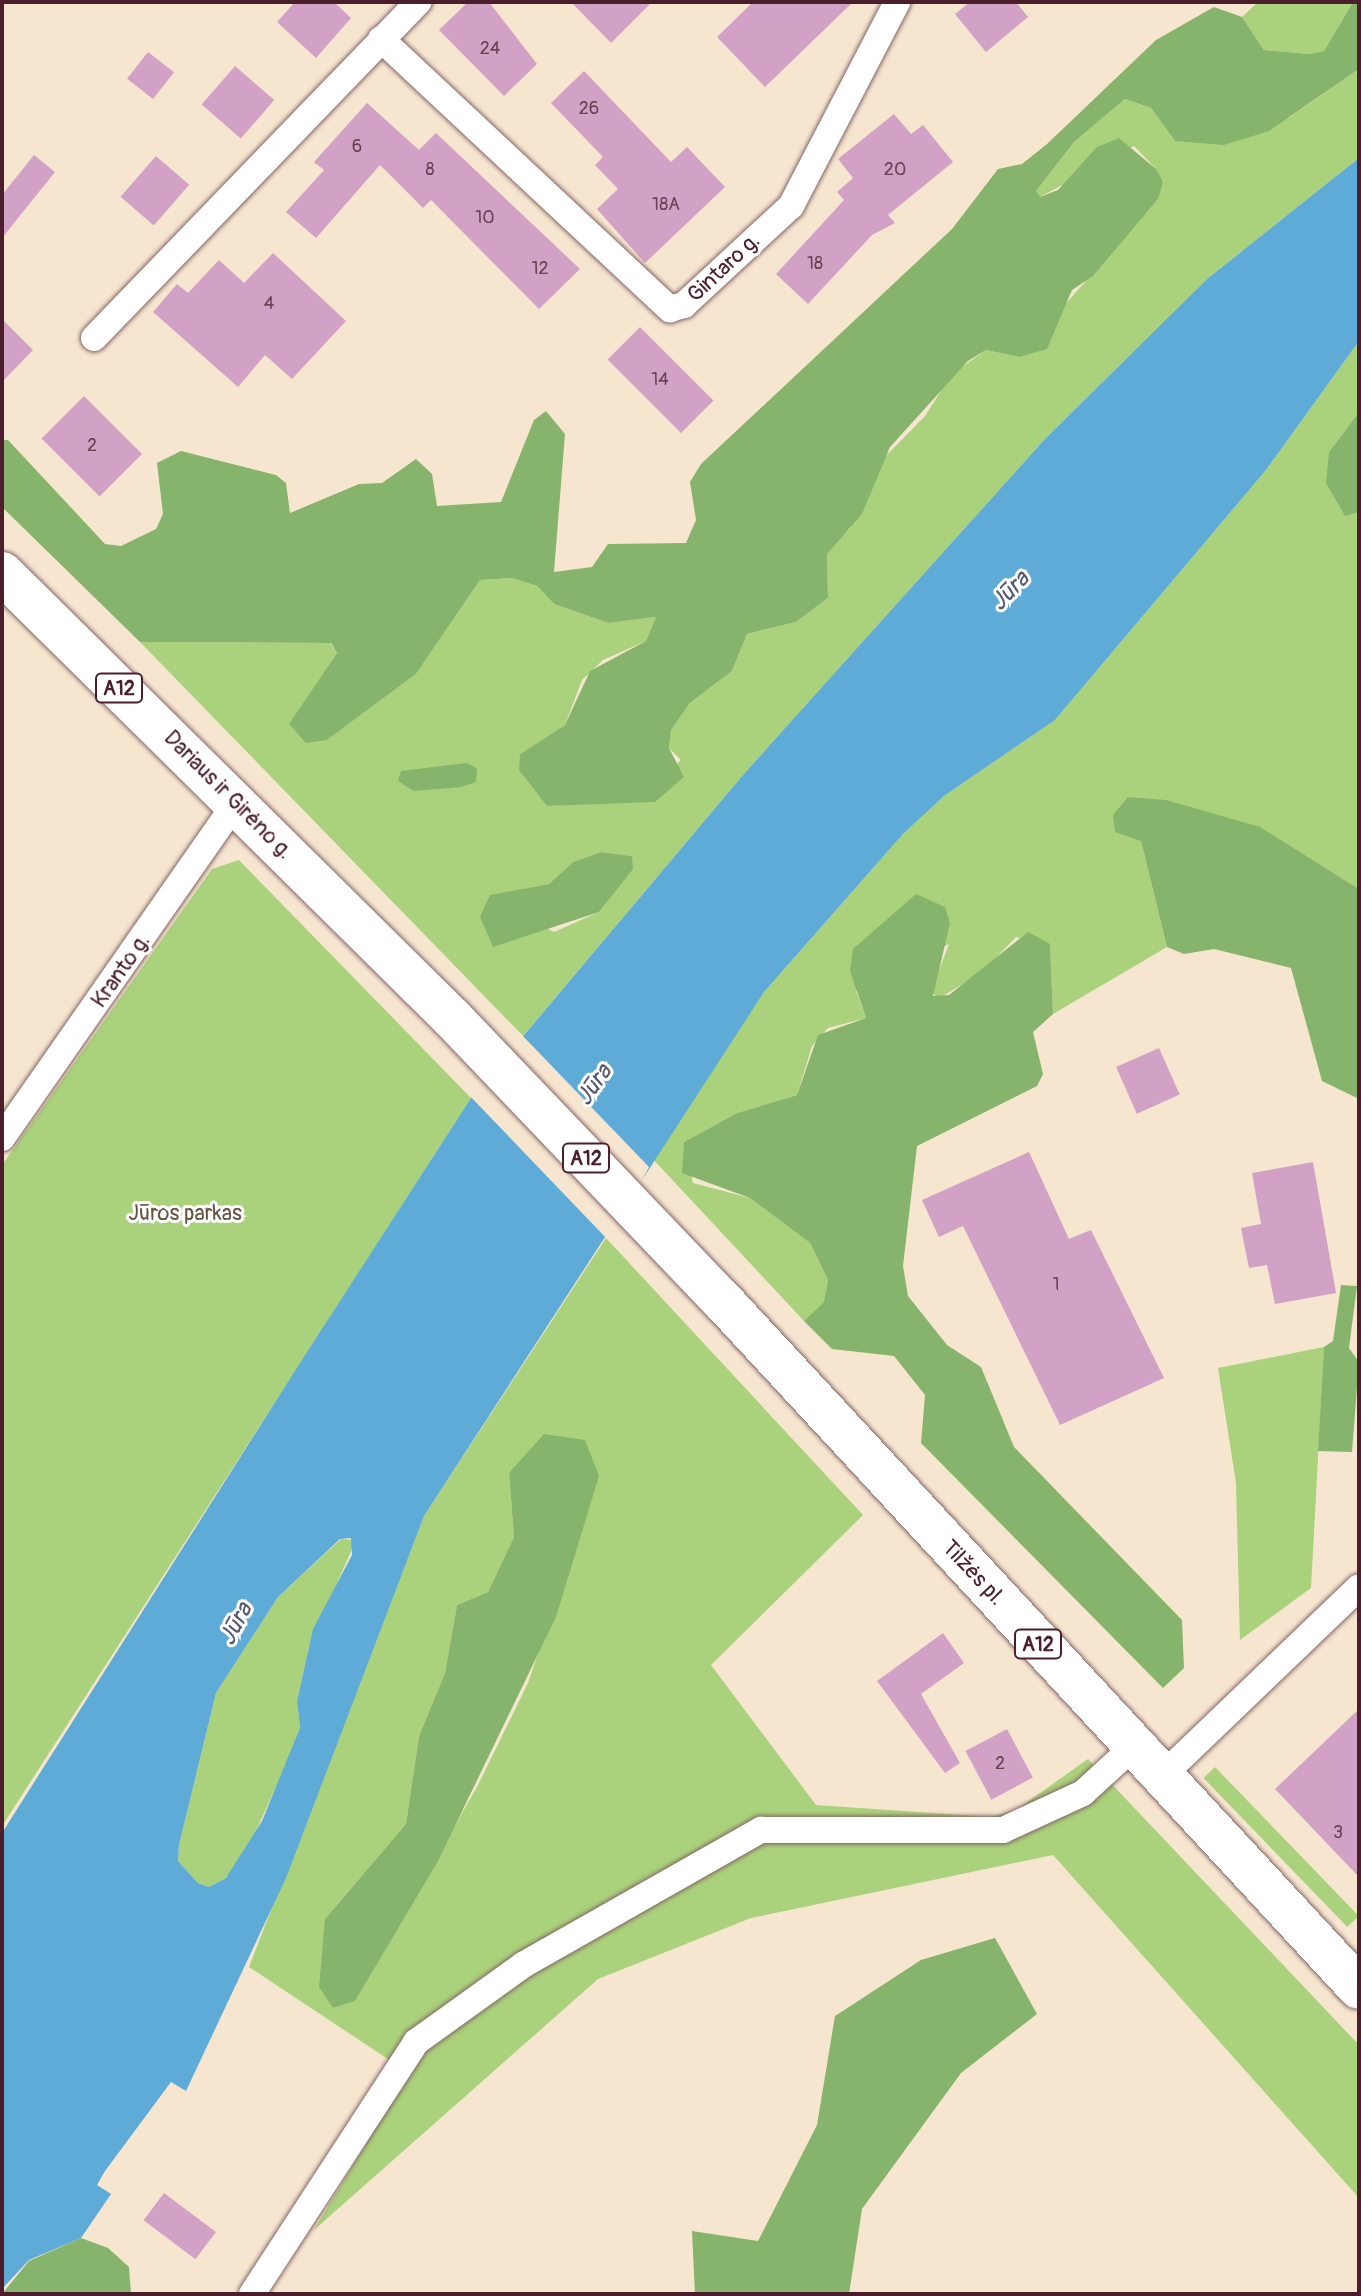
<!DOCTYPE html>
<meta charset="utf-8">
<style>
body{margin:0}
#map{position:relative;width:1361px;height:2296px;overflow:hidden;background:#f6e6d0;font-family:Pangolin,sans-serif}
div>[style]{position:absolute}
.green>*{inset:0;background:#aad27c;transform-origin:0 0}
.forest>*{inset:0;background:#87b46c}
.water>*{inset:0;background:#5eabd7}
.pier>*{inset:0;background:#f6e6d0}
.building>*{inset:0;background:#d1a2c5;transform-origin:0 0}
.roads{filter:drop-shadow(0 0 2px #866565) drop-shadow(0 0 2px #866565)}
.minor>*{height:26px;margin:-13px;padding:0 13px;transform-origin:13px;border-radius:13px;background:#fff}
.trunk>*{height:42px;margin:-21px;padding:0 21px;transform-origin:21px;border-radius:21px;background:#fff}
span{translate:-50% -50%;white-space:nowrap;text-align:center;line-height:1.15;-webkit-text-stroke:6px #fff;paint-order:stroke}
.number-label{font-size:18px;color:#6c4052}
.number-label span{-webkit-text-stroke-width:0}
.shield-label span{padding:2px 6px;background:#fff;border:2px solid;border-radius:6px;-webkit-text-stroke-width:0}
.shield-label{font-size:20px;color:#4a1f2b;font-weight:700}
.street-label{font-size:22px;color:#4a1f2b}
.park-label{font-size:22px;color:#675543}
.water-label{font-size:24px;color:#525770;font-style:italic}
.frame{position:absolute;inset:0;border:4px solid #4a1f2b;pointer-events:none}
</style>
<div id="map">
<div class="green">
<i style="clip-path:polygon(1258px 2px,1353px 2px,1324px 51px,1309px 54px,1264px 50px,1242px 17px)"></i>
<i style="clip-path:polygon(evenodd,1359px 69px,1359px 158px,1207px 279px,1044px 440px,743px 775px,523px 1036px,140px 642px,330px 643px,337px 653px,290px 724px,327px 740px,416px 674px,480px 580px,512px 578px,537px 586px,554px 604px,608px 623px,656px 617px,646px 641px,603px 660px,582px 680px,565px 725px,520px 754px,547px 806px,635px 802px,681px 760px,669px 748px,671px 730px,690px 703px,732px 671px,747px 634px,796px 622px,828px 598px,827px 554px,835px 537px,850px 529px,880px 462px,925px 416px,951px 375px,986px 350px,1019px 357px,1158px 199px,1156px 169px,1134px 146px,1040px 197px,1035px 192px,1074px 142px,1125px 99px,1151px 108px,1175px 141px,1290px 117px,1359px 69px,601px 852px,632px 856px,632px 869px,599px 912px,554px 932px,490px 896px,549px 884px,573px 862px,601px 852px)"></i>
<i style="clip-path:polygon(1359px 341px,1359px 412px,1329px 452px,1345px 515px,1359px 512px,1359px 889px,1259px 827px,1141px 841px,1167px 947px,1053px 1014px,1050px 945px,1016px 937px,981px 973px,938px 999px,931px 991px,949px 944px,856px 991px,866px 1018px,828px 1028px,812px 1046px,797px 1095px,737px 1113px,684px 1142px,693px 1183px,750px 1198px,810px 1243px,828px 1280px,825px 1302px,804px 1321px,651px 1157px,764px 992px,903px 834px,944px 796px,1055px 720px,1266px 470px)"></i>
<i style="clip-path:polygon(239px 860px,471px 1098px,2px 1826px,2px 1165px,212px 869px)"></i>
<i style="clip-path:polygon(evenodd,606px 1238px,863px 1515px,711px 1665px,816px 1805px,990px 1817px,1016px 1810px,1088px 1759px,1359px 2045px,1359px 2198px,1053px 1855px,751px 1918px,598px 1979px,314px 2230px,409px 2073px,249px 1967px,424px 1516px,606px 1238px,509px 1472px,599px 1476px,528px 1683px,478px 1785px,355px 2001px,333px 2008px,325px 1919px,406px 1824px,419px 1736px,445px 1673px,457px 1605px,488px 1592px,514px 1537px,509px 1472px)"></i>
<i style="clip-path:polygon(1324px 1347px,1311px 1588px,1240px 1640px,1236px 1483px,1218px 1368px)"></i>
<i style="clip-path:polygon(341px 1539px,356px 1540px,309px 1647px,297px 1701px,300px 1728px,285px 1767px,246px 1853px,226px 1878px,209px 1887px,198px 1883px,178px 1861px,179px 1845px,216px 1693px,278px 1597px)"></i>
<i style="left:1215px;top:1767px;width:207px;height:16px;rotate:46deg"></i>
</div>
<div class="forest">
<i style="clip-path:polygon(1353px 2px,1359px 2px,1359px 69px,1269px 131px,1224px 145px,1175px 141px,1151px 108px,1125px 99px,1074px 142px,1036px 191px,1040px 197px,1058px 190px,1097px 147px,1119px 138px,1156px 169px,1163px 182px,1158px 199px,1093px 276px,1072px 290px,1047px 349px,1019px 357px,986px 350px,968px 361px,890px 447px,862px 514px,827px 554px,828px 598px,796px 622px,747px 634px,732px 671px,690px 703px,671px 730px,669px 748px,684px 777px,655px 802px,547px 806px,519px 770px,520px 754px,565px 725px,590px 671px,646px 641px,656px 617px,608px 623px,554px 604px,537px 586px,512px 578px,480px 580px,416px 674px,327px 740px,306px 743px,289px 724px,337px 653px,331px 643px,140px 642px,2px 507px,2px 440px,8px 440px,105px 544px,121px 546px,156px 529px,163px 514px,157px 463px,181px 451px,276px 475px,286px 483px,290px 513px,359px 484px,382px 483px,416px 459px,432px 474px,437px 506px,501px 502px,534px 420px,546px 411px,565px 434px,554px 572px,592px 567px,608px 544px,686px 543px,696px 520px,690px 482px,701px 464px,952px 229px,998px 169px,1022px 164px,1047px 144px,1156px 40px,1214px 7px,1242px 17px,1264px 50px,1309px 54px,1324px 51px)"></i>
<i style="clip-path:polygon(1359px 412px,1359px 512px,1345px 516px,1326px 483px,1329px 452px)"></i>
<i style="clip-path:polygon(466px 763px,477px 768px,476px 782px,461px 787px,414px 791px,398px 781px,401px 771px)"></i>
<i style="clip-path:polygon(1128px 797px,1166px 800px,1260px 827px,1359px 889px,1359px 1099px,1322px 1081px,1291px 968px,1214px 949px,1184px 954px,1167px 947px,1141px 841px,1115px 832px,1113px 815px)"></i>
<i style="clip-path:polygon(601px 852px,632px 856px,633px 869px,599px 912px,493px 947px,480px 917px,490px 895px,549px 884px,573px 862px)"></i>
<i style="clip-path:polygon(916px 894px,945px 907px,950px 923px,933px 996px,949px 995px,1028px 932px,1050px 944px,1053px 1014px,1033px 1032px,1043px 1074px,1037px 1086px,917px 1146px,903px 1266px,908px 1296px,947px 1345px,981px 1367px,1014px 1447px,1182px 1620px,1184px 1668px,1163px 1688px,921px 1443px,925px 1395px,894px 1356px,832px 1349px,804px 1321px,824px 1302px,828px 1280px,810px 1243px,750px 1198px,682px 1173px,684px 1142px,737px 1113px,797px 1095px,818px 1035px,866px 1018px,850px 971px,853px 949px)"></i>
<i style="clip-path:polygon(1341px 1285px,1357px 1286px,1349px 1348px,1359px 1362px,1352px 1452px,1318px 1451px,1324px 1347px,1333px 1341px)"></i>
<i style="clip-path:polygon(544px 1434px,585px 1440px,599px 1476px,556px 1617px,438px 1861px,355px 2001px,333px 2008px,319px 1987px,325px 1919px,406px 1824px,419px 1736px,445px 1673px,457px 1605px,488px 1592px,514px 1537px,509px 1473px)"></i>
<i style="clip-path:polygon(995px 1938px,1037px 2014px,961px 2073px,862px 2209px,849px 2294px,695px 2294px,692px 2231px,758px 2241px,817px 2125px,835px 2016px,921px 1960px)"></i>
<i style="clip-path:polygon(81px 2238px,108px 2248px,129px 2267px,131px 2294px,2px 2294px,29px 2261px)"></i>
</div>
<div class="water">
<i style="clip-path:polygon(evenodd,1359px 158px,1359px 341px,1266px 470px,1055px 720px,944px 796px,903px 834px,764px 992px,424px 1516px,286px 1878px,186px 2091px,171px 2082px,105px 2171px,97px 2185px,111px 2194px,81px 2238px,29px 2260px,2px 2289px,2px 1833px,298px 1366px,471px 1098px,743px 775px,1044px 440px,1207px 279px,1359px 158px,351px 1538px,352px 1555px,313px 1629px,297px 1701px,300px 1728px,262px 1821px,226px 1878px,209px 1887px,198px 1883px,178px 1861px,179px 1845px,216px 1693px,278px 1597px,340px 1539px,351px 1538px)"></i>
</div>
<div class="pier">
<i style="clip-path:polygon(520px 1033px,649px 1167px,609px 1241px,469px 1095px)"></i>
</div>
<div class="building">
<i style="clip-path:polygon(295px 2px,334px 2px,351px 18px,316px 58px,277px 22px)"></i>
<i style="clip-path:polygon(468px 2px,489px 2px,537px 64px,504px 96px,439px 30px)"></i>
<i style="clip-path:polygon(571px 2px,652px 2px,611px 43px)"></i>
<i style="clip-path:polygon(753px 2px,853px 2px,765px 87px,717px 37px)"></i>
<i style="clip-path:polygon(970px 2px,1016px 2px,1028px 17px,986px 52px,955px 14px)"></i>
<i style="left:148px;top:52px;width:33px;height:34px;rotate:38deg"></i>
<i style="left:235px;top:66px;width:52px;height:51px;rotate:41deg"></i>
<i style="clip-path:polygon(584px 71px,671px 162px,687px 147px,725px 187px,645px 263px,597px 209px,618px 189px,595px 165px,603px 157px,551px 103px)"></i>
<i style="clip-path:polygon(367px 103px,419px 150px,436px 133px,580px 269px,539px 309px,431px 200px,423px 208px,380px 165px,316px 238px,286px 212px,324px 170px,314px 162px)"></i>
<i style="clip-path:polygon(894px 114px,911px 134px,923px 125px,953px 162px,888px 215px,895px 223px,872px 235px,808px 304px,776px 274px,844px 200px,837px 192px,853px 178px,838px 159px)"></i>
<i style="clip-path:polygon(34px 155px,55px 172px,2px 238px,2px 195px)"></i>
<i style="left:156px;top:156px;width:44px;height:54px;rotate:41deg"></i>
<i style="clip-path:polygon(273px 253px,346px 321px,292px 379px,265px 355px,238px 387px,153px 312px,177px 284px,188px 293px,219px 260px,244px 283px)"></i>
<i style="clip-path:polygon(2px 319px,33px 350px,2px 382px)"></i>
<i style="left:640px;top:327px;width:104px;height:46px;rotate:45deg"></i>
<i style="left:84px;top:396px;width:82px;height:60px;rotate:45deg"></i>
<i style="left:1159px;top:1048px;width:51px;height:47px;rotate:66deg"></i>
<i style="clip-path:polygon(1029px 1152px,1069px 1239px,1091px 1230px,1164px 1378px,1060px 1425px,963px 1226px,939px 1237px,922px 1200px)"></i>
<i style="clip-path:polygon(1313px 1162px,1336px 1293px,1275px 1304px,1267px 1265px,1249px 1268px,1241px 1228px,1261px 1224px,1252px 1173px)"></i>
<i style="clip-path:polygon(943px 1633px,964px 1663px,921px 1694px,960px 1763px,945px 1773px,877px 1681px)"></i>
<i style="clip-path:polygon(1359px 1709px,1359px 1877px,1275px 1789px)"></i>
<i style="left:1007px;top:1729px;width:55px;height:47px;rotate:62deg"></i>
<i style="left:164px;top:2193px;width:65px;height:34px;rotate:37deg"></i>
</div>
<div class="roads">
<div class="minor">
<i style="left:381px;top:39px;width:396px;rotate:43.1deg"></i>
<i style="left:670px;top:309px;width:15px;rotate:-16deg"></i>
<i style="left:684px;top:305px;width:146px;rotate:-42.8deg"></i>
<i style="left:791px;top:206px;width:230px;rotate:-62.5deg"></i>
<i style="left:94px;top:338px;width:467px;rotate:-46deg"></i>
<i style="left:2px;top:1138px;width:409px;rotate:-55.1deg"></i>
<i style="left:1161px;top:1777px;width:274px;rotate:-43.8deg"></i>
<i style="left:252px;top:2294px;width:301px;rotate:-56.9deg"></i>
<i style="left:416px;top:2042px;width:132px;rotate:-35.7deg"></i>
<i style="left:523px;top:1965px;width:274px;rotate:-29.6deg"></i>
<i style="left:761px;top:1830px;width:242px"></i>
<i style="left:1003px;top:1830px;width:88px;rotate:-24.8deg"></i>
<i style="left:1083px;top:1793px;width:68px;rotate:-42.6deg"></i>
</div>
<div class="trunk">
<i style="left:2px;top:573px;width:633px;rotate:44.68deg"></i>
<i style="left:452px;top:1018px;width:388px;rotate:46.3deg"></i>
<i style="left:720px;top:1298px;width:940px;rotate:47.2deg"></i>
</div>
</div>
<div class="number-label">
<span style="left:490px;top:49px">24</span>
<span style="left:589px;top:109px">26</span>
<span style="left:357px;top:147px">6</span>
<span style="left:430px;top:170px">8</span>
<span style="left:895px;top:170px">20</span>
<span style="left:666px;top:205px">18A</span>
<span style="left:485px;top:218px">10</span>
<span style="left:815px;top:264px">18</span>
<span style="left:540px;top:269px">12</span>
<span style="left:269px;top:304px">4</span>
<span style="left:660px;top:380px">14</span>
<span style="left:92px;top:446px">2</span>
<span style="left:1056px;top:1285px">1</span>
<span style="left:1000px;top:1764px">2</span>
<span style="left:1338px;top:1833px">3</span>
</div>
<div class="shield-label">
<span style="left:119px;top:688px">A12</span>
<span style="left:586px;top:1158px">A12</span>
<span style="left:1038px;top:1644px">A12</span>
</div>
<div class="street-label">
<span style="left:724px;top:268px;rotate:-43deg">Gintaro g.</span>
<span style="left:228px;top:795px;rotate:45deg">Dariaus ir Girėno g.</span>
<span style="left:121px;top:971px;rotate:-55deg">Kranto g.</span>
<span style="left:973px;top:1573px;rotate:47deg">Tilžės pl.</span>
</div>
<div class="park-label">
<span style="left:185px;top:1214px">Jūros parkas</span>
</div>
<div class="water-label">
<span style="left:1010px;top:591px;rotate:-46deg">Jūra</span>
<span style="left:594px;top:1085px;rotate:-55deg">Jūra</span>
<span style="left:236px;top:1624px;rotate:-62deg">Jūra</span>
</div>
<div class="frame"></div>
</div>
